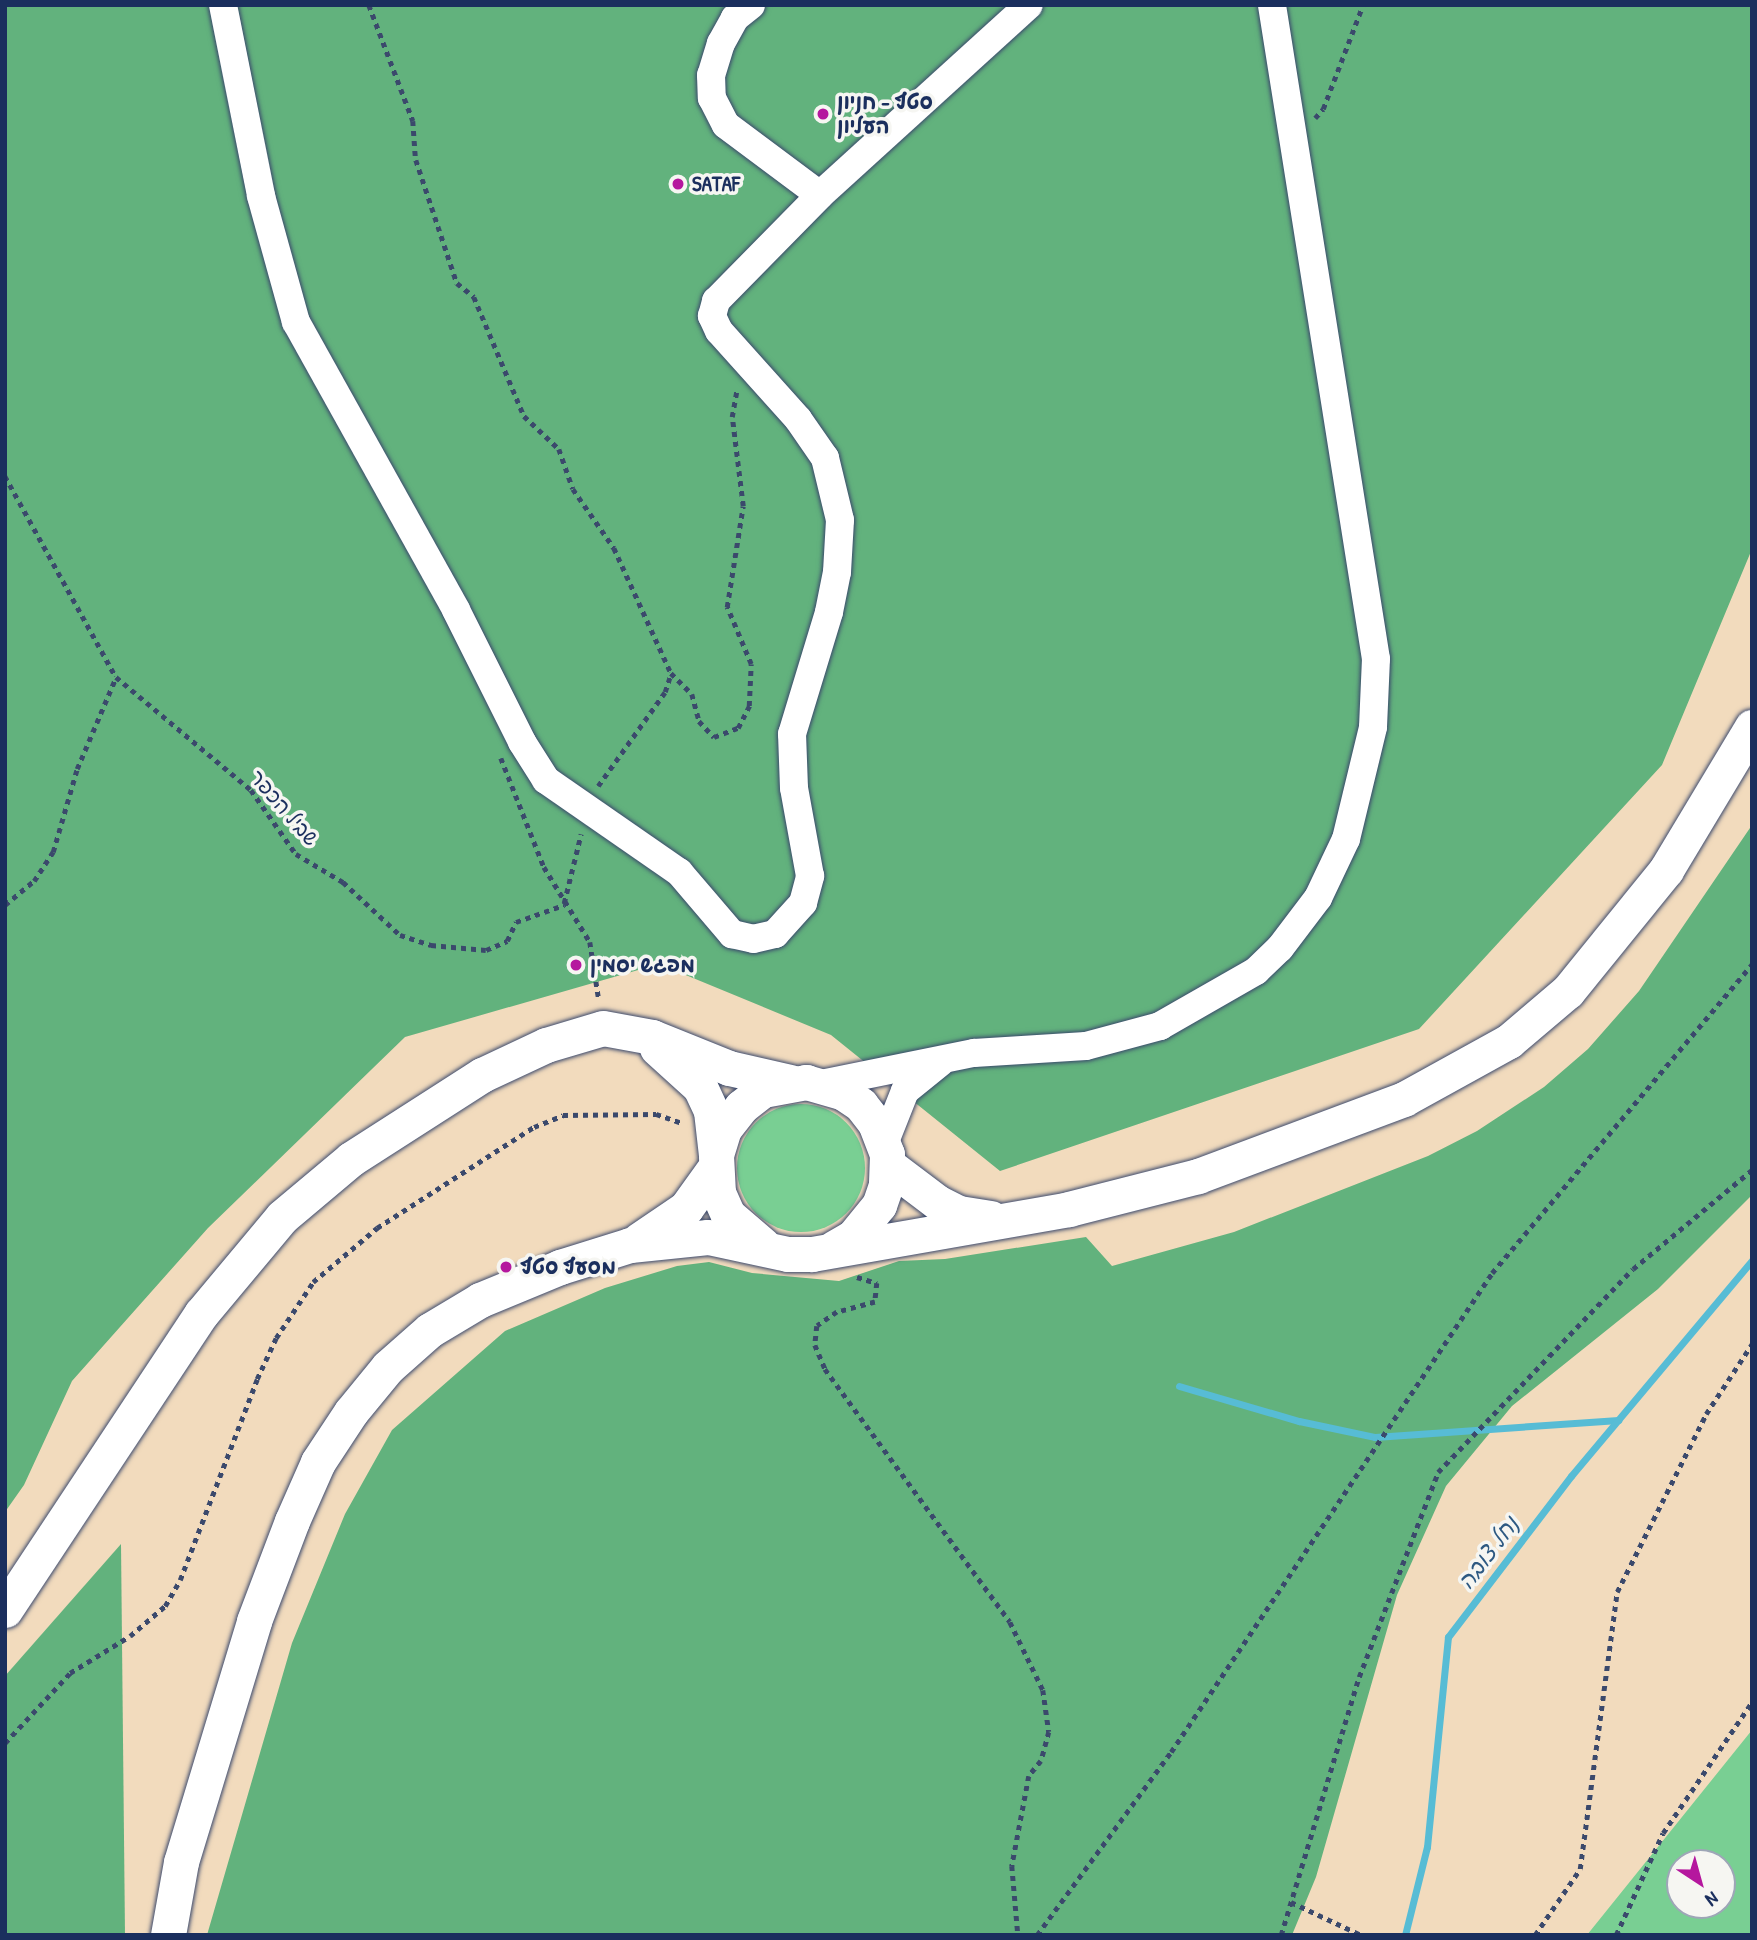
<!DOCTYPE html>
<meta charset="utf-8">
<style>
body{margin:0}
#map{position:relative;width:1757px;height:1940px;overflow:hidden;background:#f2dbbd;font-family:"Patrick Hand","Playpen Sans Hebrew",sans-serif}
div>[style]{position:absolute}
.green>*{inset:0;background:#79cf93}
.round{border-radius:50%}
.forest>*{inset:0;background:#62b27d}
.stream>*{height:7px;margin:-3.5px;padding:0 3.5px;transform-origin:3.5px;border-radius:3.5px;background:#57bcd5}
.path>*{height:4.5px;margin-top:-2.25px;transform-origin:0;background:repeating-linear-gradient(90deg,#3b496c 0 5px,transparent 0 10px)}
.roads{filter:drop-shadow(0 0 2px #3b496c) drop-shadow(0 0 2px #3b496c)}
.minor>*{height:28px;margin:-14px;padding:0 14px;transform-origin:14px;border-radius:14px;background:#fff}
.major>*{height:35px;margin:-17.5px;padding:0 17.5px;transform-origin:17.5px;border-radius:17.5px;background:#fff}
.dots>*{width:19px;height:19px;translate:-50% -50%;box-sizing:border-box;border:4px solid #f6f6f2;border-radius:50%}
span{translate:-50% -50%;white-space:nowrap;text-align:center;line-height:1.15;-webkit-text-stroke:7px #f6f6f2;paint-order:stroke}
.poi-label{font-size:21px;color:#1b2f5e;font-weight:700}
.left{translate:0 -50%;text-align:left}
.street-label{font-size:21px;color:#1b2f5e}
.water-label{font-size:23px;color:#2d5982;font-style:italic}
.frame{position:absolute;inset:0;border:7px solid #1b2f5e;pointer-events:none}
.north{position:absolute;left:1666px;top:1849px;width:70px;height:70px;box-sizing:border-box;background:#f6f6f2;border:2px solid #9ea6b7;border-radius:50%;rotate:144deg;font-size:19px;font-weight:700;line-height:28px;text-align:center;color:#1b2f5e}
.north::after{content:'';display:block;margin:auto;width:24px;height:32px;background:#b5179e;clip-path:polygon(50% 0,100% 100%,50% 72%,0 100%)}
</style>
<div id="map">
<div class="green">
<i class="round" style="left:737px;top:1104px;width:128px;height:128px"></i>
<i style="clip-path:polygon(evenodd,1752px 1730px,1752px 1935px,1587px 1935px,1752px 1730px,1680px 1863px,1722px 1863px,1722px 1905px,1680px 1905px,1680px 1863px)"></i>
</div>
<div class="forest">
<i style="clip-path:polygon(5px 5px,1752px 5px,1752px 549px,1662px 765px,1419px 1029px,1000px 1171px,831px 1035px,659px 964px,405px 1037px,208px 1228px,72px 1381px,24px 1485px,5px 1512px)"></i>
<i style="clip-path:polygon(1752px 825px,1752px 1195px,1658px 1289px,1512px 1406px,1446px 1486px,1397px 1595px,1316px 1877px,1292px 1935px,207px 1935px,292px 1643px,345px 1514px,392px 1430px,505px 1331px,605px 1288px,677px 1266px,709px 1262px,752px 1273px,839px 1281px,899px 1261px,945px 1259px,1086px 1237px,1112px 1266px,1234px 1232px,1428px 1156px,1477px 1131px,1544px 1087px,1588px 1049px,1639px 991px)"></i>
<i style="clip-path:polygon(121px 1544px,125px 1935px,5px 1935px,5px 1676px)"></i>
</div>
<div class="stream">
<i style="left:1179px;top:1386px;width:125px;rotate:16.3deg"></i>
<i style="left:1299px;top:1421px;width:78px;rotate:11.9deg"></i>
<i style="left:1375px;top:1437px;width:244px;rotate:-4deg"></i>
<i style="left:1405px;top:1935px;width:91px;rotate:-76deg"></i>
<i style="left:1427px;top:1847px;width:211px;rotate:-84.3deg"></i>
<i style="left:1448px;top:1637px;width:203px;rotate:-52.6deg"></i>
<i style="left:1571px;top:1476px;width:282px;rotate:-50deg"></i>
</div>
<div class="path">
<i style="left:369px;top:5px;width:124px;rotate:69.2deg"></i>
<i style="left:413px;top:121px;width:39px;rotate:86deg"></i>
<i style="left:416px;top:160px;width:130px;rotate:71.6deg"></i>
<i style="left:457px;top:283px;width:22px;rotate:39deg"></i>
<i style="left:474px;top:297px;width:129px;rotate:67.2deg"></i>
<i style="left:524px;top:416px;width:48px;rotate:43.3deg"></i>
<i style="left:559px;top:449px;width:42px;rotate:70.7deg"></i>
<i style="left:573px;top:489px;width:72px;rotate:55.2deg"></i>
<i style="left:614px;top:548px;width:137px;rotate:65.5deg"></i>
<i style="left:671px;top:673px;width:30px;rotate:45deg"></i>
<i style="left:692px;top:694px;width:28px;rotate:75deg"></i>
<i style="left:699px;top:721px;width:22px;rotate:47deg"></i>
<i style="left:714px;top:737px;width:26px;rotate:-21deg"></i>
<i style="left:738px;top:728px;width:25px;rotate:-63deg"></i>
<i style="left:749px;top:706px;width:42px;rotate:-87.3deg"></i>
<i style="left:751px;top:664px;width:62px;rotate:-112.8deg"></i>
<i style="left:727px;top:607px;width:102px;rotate:-81deg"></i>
<i style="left:743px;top:506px;width:90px;rotate:-97deg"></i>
<i style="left:732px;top:417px;width:28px;rotate:-80deg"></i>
<i style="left:1315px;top:118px;width:12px;rotate:-48deg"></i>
<i style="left:1323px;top:109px;width:111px;rotate:-69deg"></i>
<i style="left:5px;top:476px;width:230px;rotate:61.1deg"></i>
<i style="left:116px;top:677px;width:176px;rotate:39.9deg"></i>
<i style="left:251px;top:790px;width:78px;rotate:54.9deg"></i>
<i style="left:296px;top:854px;width:55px;rotate:30.8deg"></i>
<i style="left:343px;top:882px;width:78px;rotate:42.9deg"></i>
<i style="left:400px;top:935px;width:33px;rotate:18deg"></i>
<i style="left:431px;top:945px;width:55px;rotate:5.2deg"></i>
<i style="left:486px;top:950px;width:23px;rotate:-23deg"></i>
<i style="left:507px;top:941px;width:21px;rotate:-65deg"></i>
<i style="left:516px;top:922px;width:51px;rotate:-19.5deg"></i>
<i style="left:501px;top:758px;width:117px;rotate:68.5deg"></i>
<i style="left:544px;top:867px;width:88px;rotate:58.5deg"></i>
<i style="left:590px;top:942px;width:59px;rotate:81.2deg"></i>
<i style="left:598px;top:786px;width:115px;rotate:-54.5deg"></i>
<i style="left:665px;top:692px;width:20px;rotate:-72deg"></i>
<i style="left:564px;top:903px;width:71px;rotate:-76.2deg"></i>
<i style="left:5px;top:905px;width:38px;rotate:-40deg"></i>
<i style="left:34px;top:881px;width:35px;rotate:-57deg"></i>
<i style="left:53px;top:852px;width:86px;rotate:-73.9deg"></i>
<i style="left:77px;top:769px;width:100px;rotate:-67deg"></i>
<i style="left:857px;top:1277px;width:21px;rotate:17deg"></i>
<i style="left:877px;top:1283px;width:19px;rotate:96deg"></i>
<i style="left:875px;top:1302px;width:39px;rotate:165deg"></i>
<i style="left:837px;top:1312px;width:24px;rotate:145deg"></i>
<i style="left:817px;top:1326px;width:19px;rotate:96deg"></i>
<i style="left:815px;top:1345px;width:26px;rotate:67deg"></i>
<i style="left:825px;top:1369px;width:313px;rotate:53.8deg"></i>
<i style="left:1010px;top:1622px;width:76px;rotate:64.1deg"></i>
<i style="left:1043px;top:1690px;width:42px;rotate:81.9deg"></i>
<i style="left:1049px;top:1732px;width:30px;rotate:105deg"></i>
<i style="left:1041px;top:1761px;width:19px;rotate:129deg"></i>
<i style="left:1029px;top:1776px;width:92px;rotate:100.7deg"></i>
<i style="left:1012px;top:1866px;width:69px;rotate:85deg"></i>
<i style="left:5px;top:1743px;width:96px;rotate:-47.1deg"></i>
<i style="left:70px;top:1673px;width:70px;rotate:-31.7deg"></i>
<i style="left:130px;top:1636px;width:46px;rotate:-40.6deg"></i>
<i style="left:165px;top:1606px;width:30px;rotate:-60deg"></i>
<i style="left:180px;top:1580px;width:215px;rotate:-69deg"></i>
<i style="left:257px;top:1379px;width:45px;rotate:-65.1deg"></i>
<i style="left:276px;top:1338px;width:67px;rotate:-56.5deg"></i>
<i style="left:313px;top:1282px;width:84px;rotate:-40.2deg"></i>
<i style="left:377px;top:1228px;width:187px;rotate:-32.8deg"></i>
<i style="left:534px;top:1127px;width:31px;rotate:-22deg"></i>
<i style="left:563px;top:1115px;width:93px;rotate:-0.6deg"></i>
<i style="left:656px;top:1114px;width:28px;rotate:19deg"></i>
<i style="left:1291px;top:1902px;width:77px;rotate:25.2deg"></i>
<i style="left:1037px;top:1935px;width:227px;rotate:-53.8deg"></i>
<i style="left:1171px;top:1752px;width:577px;rotate:-56.17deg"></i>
<i style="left:1492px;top:1273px;width:404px;rotate:-49.9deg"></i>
<i style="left:1281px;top:1935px;width:270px;rotate:-73.2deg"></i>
<i style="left:1359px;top:1677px;width:220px;rotate:-68.9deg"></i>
<i style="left:1438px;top:1472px;width:281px;rotate:-46.2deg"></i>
<i style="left:1633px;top:1269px;width:155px;rotate:-39.8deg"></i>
<i style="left:1535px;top:1935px;width:80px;rotate:-55.7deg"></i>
<i style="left:1580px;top:1869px;width:279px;rotate:-82.4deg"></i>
<i style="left:1617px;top:1592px;width:199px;rotate:-63.4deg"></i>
<i style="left:1706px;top:1414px;width:84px;rotate:-56.7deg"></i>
<i style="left:1616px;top:1935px;width:112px;rotate:-65.3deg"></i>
<i style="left:1663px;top:1833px;width:158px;rotate:-55.8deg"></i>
</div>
<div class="roads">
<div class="minor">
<i style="left:223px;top:5px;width:195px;rotate:78.7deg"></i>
<i style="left:261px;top:196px;width:131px;rotate:74.5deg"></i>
<i style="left:296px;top:322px;width:329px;rotate:60.9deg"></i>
<i style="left:456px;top:610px;width:148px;rotate:63.4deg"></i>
<i style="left:522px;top:742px;width:45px;rotate:57.7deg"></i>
<i style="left:546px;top:780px;width:162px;rotate:34.7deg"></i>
<i style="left:679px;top:872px;width:82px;rotate:49.5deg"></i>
<i style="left:732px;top:934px;width:22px;rotate:13deg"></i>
<i style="left:753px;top:939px;width:23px;rotate:-13deg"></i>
<i style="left:775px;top:934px;width:42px;rotate:-47.9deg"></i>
<i style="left:803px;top:903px;width:28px;rotate:-75deg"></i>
<i style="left:810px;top:876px;width:89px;rotate:-100.3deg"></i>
<i style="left:794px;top:788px;width:54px;rotate:-92.1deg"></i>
<i style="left:792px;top:734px;width:127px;rotate:-73.1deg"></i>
<i style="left:829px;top:612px;width:41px;rotate:-78.7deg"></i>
<i style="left:837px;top:572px;width:52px;rotate:-86.7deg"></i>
<i style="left:840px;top:520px;width:64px;rotate:-103.6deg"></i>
<i style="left:825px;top:458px;width:47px;rotate:-124.7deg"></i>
<i style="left:798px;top:419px;width:118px;rotate:-131.9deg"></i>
<i style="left:719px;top:331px;width:17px;rotate:-115deg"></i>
<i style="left:712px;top:316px;width:16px;rotate:-75deg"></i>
<i style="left:716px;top:301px;width:148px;rotate:-45.5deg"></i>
<i style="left:820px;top:195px;width:282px;rotate:-42.3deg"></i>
<i style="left:751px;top:5px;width:21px;rotate:141deg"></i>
<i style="left:735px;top:18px;width:29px;rotate:119deg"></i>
<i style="left:721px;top:43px;width:34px;rotate:107deg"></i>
<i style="left:711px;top:75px;width:23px;rotate:88deg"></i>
<i style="left:712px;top:98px;width:30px;rotate:63deg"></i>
<i style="left:726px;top:125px;width:117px;rotate:36.7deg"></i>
<i style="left:821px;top:1084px;width:156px;rotate:-11.5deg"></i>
<i style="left:974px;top:1053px;width:112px;rotate:-3.6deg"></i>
<i style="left:1086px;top:1046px;width:77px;rotate:-15.1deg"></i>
<i style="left:1160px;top:1026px;width:111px;rotate:-29.8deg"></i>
<i style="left:1256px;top:971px;width:33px;rotate:-44deg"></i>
<i style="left:1280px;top:948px;width:63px;rotate:-52.8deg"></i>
<i style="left:1318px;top:898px;width:65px;rotate:-64.6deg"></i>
<i style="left:1346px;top:839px;width:115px;rotate:-76.4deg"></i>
<i style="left:1373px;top:727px;width:68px;rotate:-87.5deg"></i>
<i style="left:1376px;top:659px;width:662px;rotate:-99.04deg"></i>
<i style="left:884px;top:1144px;width:57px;rotate:-68.4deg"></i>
<i style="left:905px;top:1091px;width:46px;rotate:-38.9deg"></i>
</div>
<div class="major">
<i style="left:657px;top:1048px;width:58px;rotate:42.2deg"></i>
<i style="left:700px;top:1087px;width:26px;rotate:65deg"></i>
<i style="left:711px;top:1111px;width:44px;rotate:83.5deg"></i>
<i style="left:888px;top:1165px;width:61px;rotate:37.1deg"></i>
<i style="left:937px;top:1202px;width:25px;rotate:27deg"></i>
<i style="left:959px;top:1213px;width:32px;rotate:9deg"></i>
<i style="left:639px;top:1240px;width:57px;rotate:-34.2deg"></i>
<i style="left:686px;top:1208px;width:48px;rotate:-54.3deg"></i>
<i style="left:763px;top:1245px;width:46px;rotate:-139.4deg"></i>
<i style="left:728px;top:1215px;width:24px;rotate:-114deg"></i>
<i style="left:718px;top:1193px;width:38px;rotate:-93deg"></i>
<i style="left:716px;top:1155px;width:27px;rotate:-73deg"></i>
<i style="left:724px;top:1129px;width:28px;rotate:-52deg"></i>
<i style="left:741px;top:1107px;width:28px;rotate:-38deg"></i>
<i style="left:763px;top:1090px;width:44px;rotate:-10.5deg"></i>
<i style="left:806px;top:1082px;width:37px;rotate:16deg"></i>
<i style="left:842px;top:1092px;width:23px;rotate:34deg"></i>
<i style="left:861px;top:1105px;width:23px;rotate:52deg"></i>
<i style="left:875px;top:1123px;width:33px;rotate:69deg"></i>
<i style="left:887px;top:1154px;width:31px;rotate:92deg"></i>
<i style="left:886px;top:1185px;width:21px;rotate:109deg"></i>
<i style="left:879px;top:1205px;width:41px;rotate:129.1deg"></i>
<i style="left:853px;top:1237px;width:22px;rotate:150deg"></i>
<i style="left:5px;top:1610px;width:355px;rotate:-56.5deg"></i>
<i style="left:201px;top:1314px;width:126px;rotate:-50.1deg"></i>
<i style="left:282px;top:1217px;width:90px;rotate:-40deg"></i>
<i style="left:351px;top:1159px;width:156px;rotate:-32.7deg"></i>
<i style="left:482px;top:1075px;width:71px;rotate:-25.1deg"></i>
<i style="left:546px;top:1045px;width:59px;rotate:-16.6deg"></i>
<i style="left:603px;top:1028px;width:50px;rotate:10.4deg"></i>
<i style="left:652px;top:1037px;width:83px;rotate:21.9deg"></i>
<i style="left:729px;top:1068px;width:63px;rotate:12.9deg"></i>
<i style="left:168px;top:1935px;width:74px;rotate:-79.9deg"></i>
<i style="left:181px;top:1862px;width:252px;rotate:-73.1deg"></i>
<i style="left:254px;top:1621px;width:107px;rotate:-69.2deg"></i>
<i style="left:292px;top:1521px;width:64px;rotate:-66.2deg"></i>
<i style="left:318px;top:1462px;width:60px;rotate:-56.6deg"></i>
<i style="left:351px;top:1412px;width:58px;rotate:-50.6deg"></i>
<i style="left:388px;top:1367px;width:56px;rotate:-41.4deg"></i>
<i style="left:430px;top:1330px;width:58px;rotate:-31deg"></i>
<i style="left:480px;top:1300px;width:87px;rotate:-22.4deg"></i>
<i style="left:560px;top:1267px;width:73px;rotate:-17.4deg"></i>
<i style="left:630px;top:1245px;width:78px;rotate:-5.9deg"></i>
<i style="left:708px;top:1237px;width:82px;rotate:12deg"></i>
<i style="left:788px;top:1254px;width:24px"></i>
<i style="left:812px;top:1254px;width:261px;rotate:-9.9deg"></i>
<i style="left:1069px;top:1209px;width:133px;rotate:-14.3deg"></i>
<i style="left:1198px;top:1176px;width:220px;rotate:-20.5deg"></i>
<i style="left:1404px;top:1099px;width:120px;rotate:-28.9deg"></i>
<i style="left:1509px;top:1041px;width:77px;rotate:-40.3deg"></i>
<i style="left:1568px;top:991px;width:156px;rotate:-51deg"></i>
<i style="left:1666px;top:870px;width:167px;rotate:-59deg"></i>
</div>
</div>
<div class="dots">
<i style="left:823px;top:114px;background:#b5179e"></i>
<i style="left:678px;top:184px;background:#b5179e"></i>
<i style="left:576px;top:965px;background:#b5179e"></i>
<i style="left:506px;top:1267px;background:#b5179e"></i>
</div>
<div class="poi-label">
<span class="left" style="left:837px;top:114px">סטף - חניון<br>העליון</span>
<span class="left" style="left:692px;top:184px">SATAF</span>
<span class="left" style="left:590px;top:965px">מפגש יסמין</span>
<span class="left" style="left:520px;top:1267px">מסעף סטף</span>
</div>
<div class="street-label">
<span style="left:284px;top:808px;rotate:49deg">שביל הכפר</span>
</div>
<div class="water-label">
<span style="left:1488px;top:1553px;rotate:-53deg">נחל צובה</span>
</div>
<div class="frame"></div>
<div class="north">N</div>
</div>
